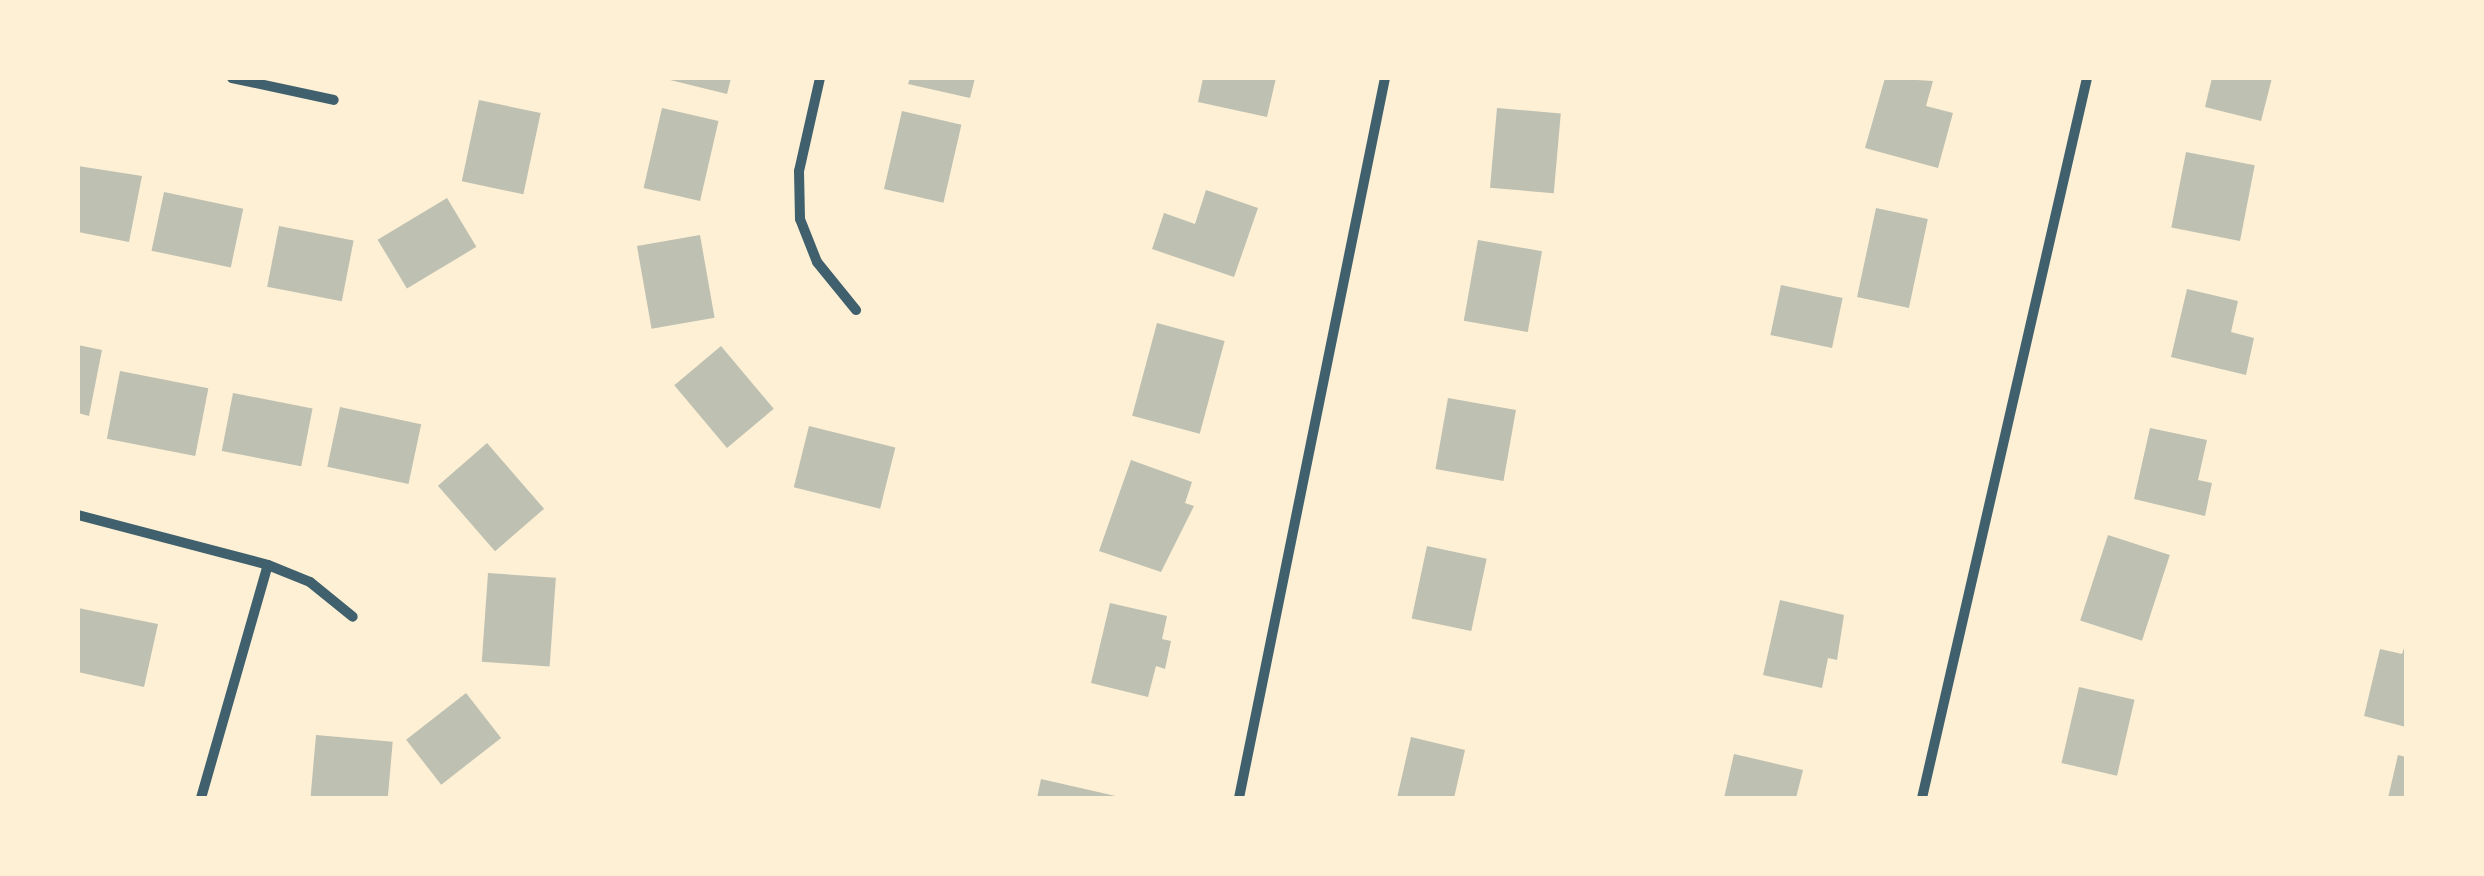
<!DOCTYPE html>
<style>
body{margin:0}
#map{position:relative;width:2484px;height:876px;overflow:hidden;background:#fdf0d5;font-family:"Asap Condensed",sans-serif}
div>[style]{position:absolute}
.building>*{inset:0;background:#bec0b2;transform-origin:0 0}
.minor>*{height:10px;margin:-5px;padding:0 5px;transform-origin:5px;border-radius:5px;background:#3f606c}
span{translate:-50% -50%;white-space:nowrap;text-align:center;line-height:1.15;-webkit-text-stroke:8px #fdf0d5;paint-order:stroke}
.frame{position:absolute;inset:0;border:80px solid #fdf0d5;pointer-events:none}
</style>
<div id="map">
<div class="building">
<i style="clip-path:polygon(662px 78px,731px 78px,727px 94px)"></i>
<i style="clip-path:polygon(910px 78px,975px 78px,970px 98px,908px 84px)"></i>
<i style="clip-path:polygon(1203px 78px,1276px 78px,1267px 117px,1198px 102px)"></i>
<i style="clip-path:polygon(1885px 78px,1933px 81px,1926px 106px,1953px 113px,1938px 168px,1865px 148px)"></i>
<i style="clip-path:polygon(2212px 78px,2272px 78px,2261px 121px,2205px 107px)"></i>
<i style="left:479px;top:100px;width:63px;height:83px;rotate:12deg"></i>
<i style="left:662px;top:108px;width:58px;height:82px;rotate:13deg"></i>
<i style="left:1497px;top:108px;width:64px;height:80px;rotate:5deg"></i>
<i style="left:902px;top:111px;width:61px;height:80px;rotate:13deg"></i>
<i style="left:2186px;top:152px;width:70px;height:77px;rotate:11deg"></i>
<i style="clip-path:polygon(78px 166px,142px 176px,129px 242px,78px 232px)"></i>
<i style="clip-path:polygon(1206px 190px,1258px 208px,1234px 277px,1152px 249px,1164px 213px,1195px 224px)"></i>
<i style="left:164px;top:192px;width:81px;height:60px;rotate:12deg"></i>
<i style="left:447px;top:198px;width:57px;height:81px;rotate:59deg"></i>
<i style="left:1876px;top:208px;width:53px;height:91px;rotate:12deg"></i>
<i style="left:279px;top:226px;width:76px;height:62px;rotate:11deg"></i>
<i style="left:700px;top:235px;width:84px;height:64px;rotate:80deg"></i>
<i style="left:1478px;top:240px;width:65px;height:82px;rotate:10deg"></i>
<i style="left:1781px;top:285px;width:63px;height:51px;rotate:12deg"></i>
<i style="clip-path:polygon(2187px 289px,2238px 301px,2231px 332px,2254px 338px,2246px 375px,2171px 357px)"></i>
<i style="left:1157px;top:323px;width:70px;height:96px;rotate:15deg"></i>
<i style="clip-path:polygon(78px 345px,102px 350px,89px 416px,78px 413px)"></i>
<i style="left:721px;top:346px;width:82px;height:61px;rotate:50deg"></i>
<i style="left:120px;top:371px;width:90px;height:69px;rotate:11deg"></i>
<i style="left:233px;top:393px;width:81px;height:59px;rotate:11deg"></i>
<i style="left:1448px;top:398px;width:69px;height:72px;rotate:10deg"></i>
<i style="left:340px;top:407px;width:83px;height:61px;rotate:12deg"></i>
<i style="left:809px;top:426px;width:89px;height:63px;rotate:14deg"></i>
<i style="clip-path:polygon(2150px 428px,2207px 440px,2198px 480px,2212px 483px,2205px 516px,2134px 499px)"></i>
<i style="left:487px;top:443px;width:87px;height:65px;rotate:49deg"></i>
<i style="clip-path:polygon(1131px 460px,1192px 482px,1185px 503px,1194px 506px,1161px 572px,1099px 551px)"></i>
<i style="left:2108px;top:535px;width:65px;height:90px;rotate:18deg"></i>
<i style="left:1427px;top:546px;width:61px;height:74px;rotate:12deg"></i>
<i style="left:488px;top:573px;width:68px;height:89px;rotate:4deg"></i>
<i style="clip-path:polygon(1780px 600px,1844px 615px,1837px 660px,1828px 658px,1822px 688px,1763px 675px)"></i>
<i style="clip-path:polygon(1110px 603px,1167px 616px,1162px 639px,1171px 641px,1165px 669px,1156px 666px,1148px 697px,1091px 683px)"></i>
<i style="clip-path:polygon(78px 608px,158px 624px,144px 687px,78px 672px)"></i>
<i style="clip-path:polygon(2406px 642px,2406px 727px,2364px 716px,2380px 649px,2402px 654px)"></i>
<i style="left:2079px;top:687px;width:57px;height:78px;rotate:13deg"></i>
<i style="left:466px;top:693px;width:57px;height:76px;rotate:52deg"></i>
<i style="left:316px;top:735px;width:77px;height:61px;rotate:5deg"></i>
<i style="clip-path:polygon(1411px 737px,1465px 750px,1454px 798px,1397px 798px)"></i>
<i style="clip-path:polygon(1734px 754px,1803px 770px,1796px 798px,1724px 798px)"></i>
<i style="clip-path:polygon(2398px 755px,2406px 757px,2406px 798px,2388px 798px)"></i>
<i style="clip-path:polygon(1041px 779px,1120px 797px,1120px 798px,1037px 798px)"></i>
</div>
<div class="minor">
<i style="left:232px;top:78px;width:104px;rotate:12.2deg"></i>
<i style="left:820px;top:78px;width:95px;rotate:102.7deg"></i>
<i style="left:799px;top:171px;width:48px;rotate:88.8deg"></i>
<i style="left:800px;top:219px;width:46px;rotate:68.4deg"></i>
<i style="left:817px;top:262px;width:62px;rotate:50.9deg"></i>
<i style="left:78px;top:515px;width:196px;rotate:14.7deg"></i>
<i style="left:268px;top:565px;width:45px;rotate:22deg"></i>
<i style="left:310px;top:582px;width:55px;rotate:39.1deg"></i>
<i style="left:201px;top:798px;width:242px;rotate:-74deg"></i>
<i style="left:1239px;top:798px;width:735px;rotate:-78.54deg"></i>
<i style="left:1922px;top:798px;width:739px;rotate:-77.09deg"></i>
</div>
<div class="frame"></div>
</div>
